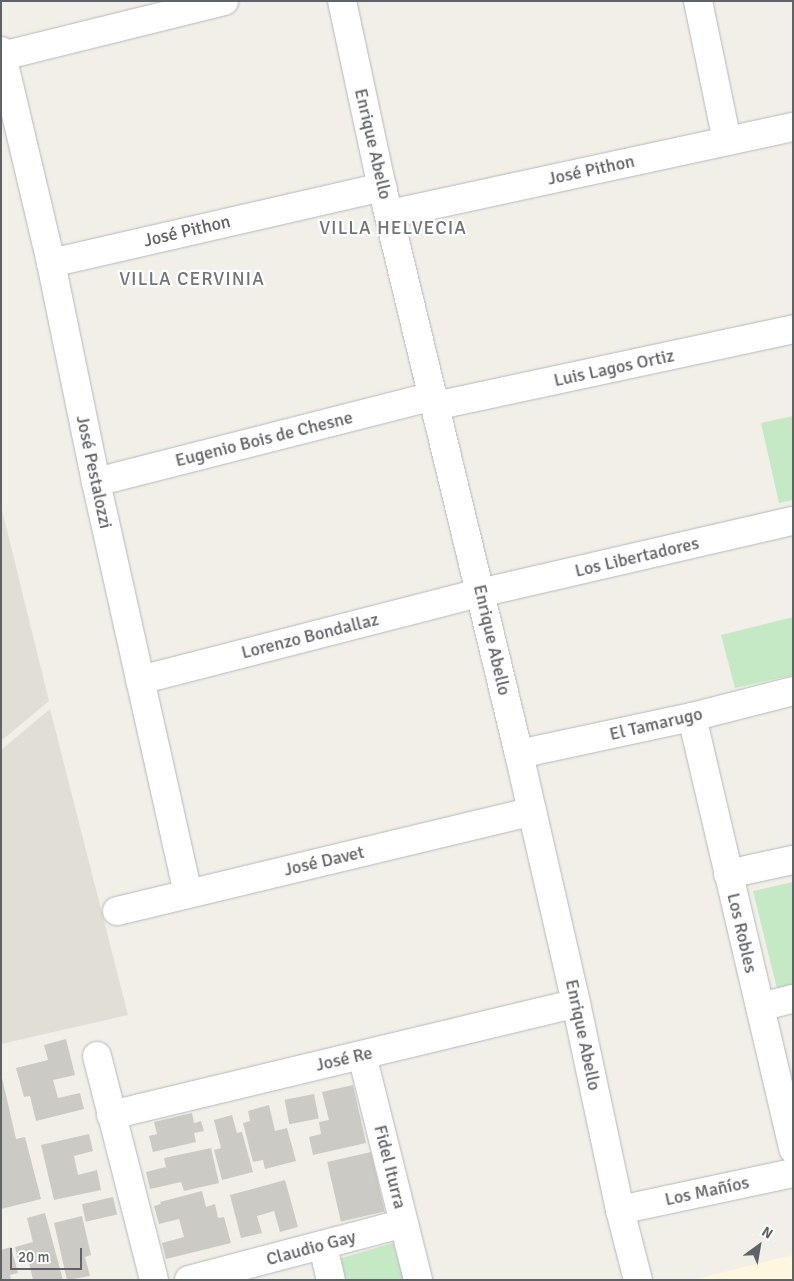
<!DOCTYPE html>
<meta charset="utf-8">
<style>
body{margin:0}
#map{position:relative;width:794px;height:1281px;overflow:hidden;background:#f1efe8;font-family:Signika,sans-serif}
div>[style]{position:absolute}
.commercial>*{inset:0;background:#fef7e0}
.education>*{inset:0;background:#e1ded6}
.green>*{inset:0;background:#c5e8c5}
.building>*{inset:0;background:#cccac5;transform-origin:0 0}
.roads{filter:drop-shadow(0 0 1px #b5b8bc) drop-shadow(0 0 1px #b5b8bc)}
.street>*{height:28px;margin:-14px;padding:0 14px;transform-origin:14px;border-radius:14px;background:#fff}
.secondary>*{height:28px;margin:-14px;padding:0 14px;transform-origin:14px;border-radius:14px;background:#fff}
span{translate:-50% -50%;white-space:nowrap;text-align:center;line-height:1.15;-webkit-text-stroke:4.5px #fff;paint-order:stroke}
.street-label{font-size:18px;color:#5f6368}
.neighbourhood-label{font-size:19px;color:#70757a;letter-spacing:1px}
.frame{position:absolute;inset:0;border:2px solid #5f6368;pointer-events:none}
.north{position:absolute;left:734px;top:1221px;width:50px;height:50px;-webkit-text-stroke:4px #fff;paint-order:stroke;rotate:32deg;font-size:14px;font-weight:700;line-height:20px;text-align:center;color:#5f6368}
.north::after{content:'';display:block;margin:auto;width:18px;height:22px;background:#5f6368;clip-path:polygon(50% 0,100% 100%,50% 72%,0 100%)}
.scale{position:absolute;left:10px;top:1248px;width:72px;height:22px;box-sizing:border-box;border:2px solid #5f6368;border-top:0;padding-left:6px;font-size:15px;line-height:18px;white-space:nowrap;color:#5f6368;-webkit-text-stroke:4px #fff;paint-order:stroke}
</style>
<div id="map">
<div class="commercial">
<i style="clip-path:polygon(793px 1255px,793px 1280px,692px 1280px)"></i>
</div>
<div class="education">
<i style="clip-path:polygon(1px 506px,49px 701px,1px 741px)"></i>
<i style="clip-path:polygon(50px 709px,128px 1015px,1px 1044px,1px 750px)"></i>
</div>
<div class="green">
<i style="clip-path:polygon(793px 416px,793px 500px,779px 503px,761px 423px)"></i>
<i style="clip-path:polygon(793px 617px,793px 675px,735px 688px,721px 635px)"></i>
<i style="clip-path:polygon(793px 882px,793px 985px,777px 989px,753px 891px)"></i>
<i style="clip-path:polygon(393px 1243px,404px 1280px,341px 1280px,335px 1260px)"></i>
</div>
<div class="building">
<i style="clip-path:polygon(66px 1039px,75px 1075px,53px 1080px,58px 1098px,80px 1093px,84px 1109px,36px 1121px,30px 1096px,24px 1097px,16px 1068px,48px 1060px,44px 1045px)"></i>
<i style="clip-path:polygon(1px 1073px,16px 1139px,25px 1137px,41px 1199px,1px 1209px)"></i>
<i style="clip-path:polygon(353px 1085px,366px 1143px,313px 1155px,309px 1137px,321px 1134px,319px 1122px,329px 1120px,322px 1092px)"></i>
<i style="left:314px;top:1094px;width:25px;height:30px;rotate:79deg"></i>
<i style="clip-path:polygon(269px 1105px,275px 1131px,287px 1128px,296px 1161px,265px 1169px,263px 1160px,253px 1162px,243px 1123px,250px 1121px,248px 1111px)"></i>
<i style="clip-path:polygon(192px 1113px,194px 1123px,201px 1121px,204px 1131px,194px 1133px,196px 1142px,153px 1152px,149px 1136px,157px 1134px,154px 1122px)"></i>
<i style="clip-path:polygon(232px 1115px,237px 1133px,242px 1132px,253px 1172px,222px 1180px,214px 1150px,221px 1148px,214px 1120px)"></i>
<i style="clip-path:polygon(89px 1134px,93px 1151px,74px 1156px,78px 1175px,97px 1170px,101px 1190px,54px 1200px,41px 1145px)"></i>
<i style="clip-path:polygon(211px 1148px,219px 1183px,184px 1191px,181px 1182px,150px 1189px,146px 1172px,166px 1167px,164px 1158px)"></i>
<i style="left:371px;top:1152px;width:61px;height:45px;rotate:77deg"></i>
<i style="clip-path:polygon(285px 1180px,298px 1227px,280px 1232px,274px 1211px,257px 1216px,262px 1233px,241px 1238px,230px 1195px)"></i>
<i style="clip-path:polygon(202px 1191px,206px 1207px,215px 1204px,218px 1218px,224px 1217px,231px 1243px,166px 1259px,162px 1243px,184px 1237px,179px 1219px,159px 1224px,154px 1206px,161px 1204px,160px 1202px)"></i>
<i style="left:113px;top:1197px;width:18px;height:32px;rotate:77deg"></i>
<i style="clip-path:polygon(45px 1213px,63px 1280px,33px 1280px,28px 1258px,18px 1260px,15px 1247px,33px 1242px,27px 1218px)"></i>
<i style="clip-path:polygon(82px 1216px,91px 1255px,85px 1257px,90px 1276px,67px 1280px,54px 1223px)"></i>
<i style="clip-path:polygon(11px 1247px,18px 1273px,10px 1275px,11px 1280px,1px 1280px,1px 1250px)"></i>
</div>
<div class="roads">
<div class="street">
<i style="left:698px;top:1px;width:143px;rotate:78.3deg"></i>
<i style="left:1px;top:51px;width:218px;rotate:76.7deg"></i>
<i style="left:51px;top:263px;width:224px;rotate:78.4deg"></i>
<i style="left:96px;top:482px;width:421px;rotate:77.4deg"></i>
<i style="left:2px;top:56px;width:229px;rotate:-13.9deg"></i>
<i style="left:390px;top:214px;width:412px;rotate:-12.2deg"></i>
<i style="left:51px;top:263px;width:340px;rotate:-12.9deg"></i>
<i style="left:435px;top:406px;width:366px;rotate:-12.1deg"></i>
<i style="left:96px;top:482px;width:348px;rotate:-14.3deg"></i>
<i style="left:140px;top:680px;width:351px;rotate:-14.4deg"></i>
<i style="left:480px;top:593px;width:321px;rotate:-13deg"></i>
<i style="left:692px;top:717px;width:444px;rotate:76.8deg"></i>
<i style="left:519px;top:754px;width:177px;rotate:-12.1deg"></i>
<i style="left:692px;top:717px;width:104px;rotate:-14.4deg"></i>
<i style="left:728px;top:874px;width:66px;rotate:-12.2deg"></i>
<i style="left:117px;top:911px;width:427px;rotate:-13.5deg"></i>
<i style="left:760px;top:1007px;width:34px;rotate:-14deg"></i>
<i style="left:362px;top:1055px;width:232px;rotate:76deg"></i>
<i style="left:97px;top:1056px;width:231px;rotate:75.7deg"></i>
<i style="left:111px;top:1115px;width:478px;rotate:-13.5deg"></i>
<i style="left:620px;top:1210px;width:177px;rotate:-12.1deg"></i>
<i style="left:323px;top:1246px;width:35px;rotate:77deg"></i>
<i style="left:189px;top:1280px;width:222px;rotate:-14.8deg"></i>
</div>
<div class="secondary">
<i style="left:342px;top:1px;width:190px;rotate:77.9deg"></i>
<i style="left:382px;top:187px;width:583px;rotate:76.42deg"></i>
<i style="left:519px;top:754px;width:255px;rotate:77.1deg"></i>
<i style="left:576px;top:1003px;width:212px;rotate:78deg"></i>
<i style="left:620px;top:1210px;width:72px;rotate:75.6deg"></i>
</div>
</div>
<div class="street-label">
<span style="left:373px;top:144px;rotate:77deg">Enrique Abello</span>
<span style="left:591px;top:170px;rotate:-12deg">José Pithon</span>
<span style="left:187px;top:231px;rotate:-13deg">José Pithon</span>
<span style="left:614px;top:368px;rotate:-12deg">Luis Lagos Ortiz</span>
<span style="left:264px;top:439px;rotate:-14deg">Eugenio Bois de Chesne</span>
<span style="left:94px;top:472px;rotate:78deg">José Pestalozzi</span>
<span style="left:637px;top:557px;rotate:-13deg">Los Libertadores</span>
<span style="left:310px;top:636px;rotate:-14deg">Lorenzo Bondallaz</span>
<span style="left:492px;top:640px;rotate:77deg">Enrique Abello</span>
<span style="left:656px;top:724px;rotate:-13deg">El Tamarugo</span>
<span style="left:324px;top:861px;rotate:-13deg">José Davet</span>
<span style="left:742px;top:933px;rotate:77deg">Los Robles</span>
<span style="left:583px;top:1035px;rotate:78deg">Enrique Abello</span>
<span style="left:344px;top:1059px;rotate:-13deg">José Re</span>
<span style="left:390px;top:1167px;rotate:76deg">Fidel Iturra</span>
<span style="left:707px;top:1191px;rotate:-12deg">Los Mañíos</span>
<span style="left:311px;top:1248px;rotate:-15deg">Claudio Gay</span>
</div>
<div class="neighbourhood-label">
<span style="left:393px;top:229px">VILLA HELVECIA</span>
<span style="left:192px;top:280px">VILLA CERVINIA</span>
</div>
<div class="frame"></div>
<div class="north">N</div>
<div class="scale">20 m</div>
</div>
